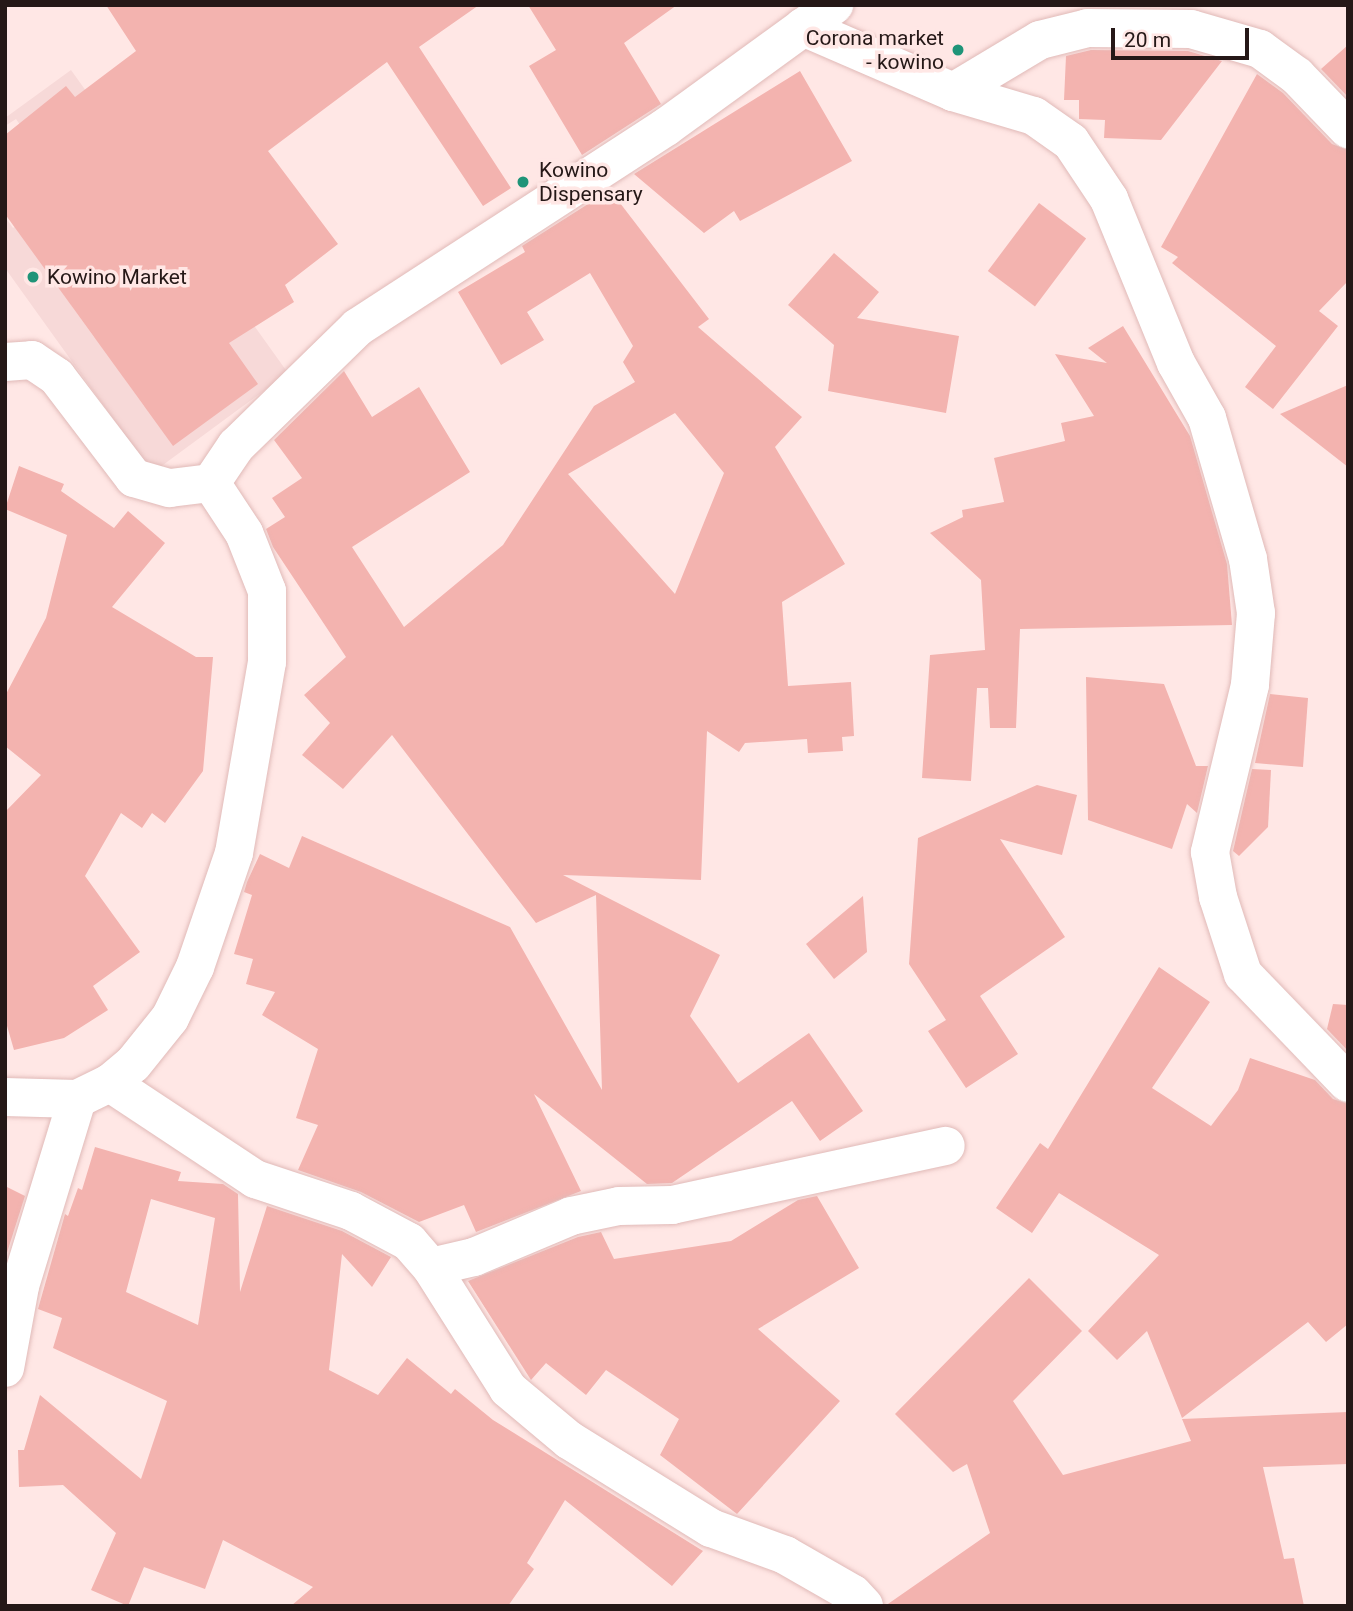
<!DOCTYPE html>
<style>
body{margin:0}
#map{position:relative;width:1353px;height:1611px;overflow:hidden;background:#ffe7e5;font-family:Roboto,sans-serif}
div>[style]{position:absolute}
.built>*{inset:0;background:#f7d9d8}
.building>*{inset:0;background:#f3b3af;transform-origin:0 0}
.roads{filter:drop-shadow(0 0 2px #e1bab8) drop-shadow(0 0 2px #e1bab8)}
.street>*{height:38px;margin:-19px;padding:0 19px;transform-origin:19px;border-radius:19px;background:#fff}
.dots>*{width:19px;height:19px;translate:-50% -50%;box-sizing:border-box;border:4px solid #ffe7e5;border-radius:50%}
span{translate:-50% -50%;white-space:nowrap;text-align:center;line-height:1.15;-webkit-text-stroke:7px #ffe7e5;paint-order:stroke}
.poi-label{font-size:21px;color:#251817}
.right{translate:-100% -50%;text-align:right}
.left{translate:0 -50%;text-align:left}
.frame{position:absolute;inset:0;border:7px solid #251817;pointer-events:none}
.scale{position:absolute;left:1111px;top:28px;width:138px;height:32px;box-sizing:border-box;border:4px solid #251817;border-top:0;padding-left:9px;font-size:21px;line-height:24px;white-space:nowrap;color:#251817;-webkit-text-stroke:5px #ffe7e5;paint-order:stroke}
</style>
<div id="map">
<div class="built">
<i style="clip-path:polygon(evenodd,71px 70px,288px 373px,152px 473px,5px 268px,5px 217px,13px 228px,88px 173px,35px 147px,16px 119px,5px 126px,5px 118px,71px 70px,163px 287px,94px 337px,71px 305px,163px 287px,71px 70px,188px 332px,145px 406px,144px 406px,124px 378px,188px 332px)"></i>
</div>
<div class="building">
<i style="clip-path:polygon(106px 5px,479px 5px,419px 47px,511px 188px,483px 206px,387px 62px,268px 151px,338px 244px,285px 285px,294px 302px,229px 343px,258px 384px,173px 446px,5px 214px,5px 135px,66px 86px,75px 97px,136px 51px)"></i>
<i style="clip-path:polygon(528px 5px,677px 5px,624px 43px,661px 104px,582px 155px,529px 66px,556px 50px)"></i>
<i style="clip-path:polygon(1348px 45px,1348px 97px,1321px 69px)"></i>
<i style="clip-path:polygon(1091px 50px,1188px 51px,1222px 61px,1161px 140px,1104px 138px,1105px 120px,1079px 119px,1079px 100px,1064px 100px,1066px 56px)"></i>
<i style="clip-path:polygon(800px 71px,852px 161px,740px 221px,734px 211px,704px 233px,634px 174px)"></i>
<i style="clip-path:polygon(1257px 74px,1283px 93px,1332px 144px,1348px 150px,1348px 281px,1319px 311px,1338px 326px,1273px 409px,1245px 387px,1276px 346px,1172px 263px,1178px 257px,1161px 247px)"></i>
<i style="clip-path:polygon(evenodd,610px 190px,709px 319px,698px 327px,802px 417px,775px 447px,845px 564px,782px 602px,788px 686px,851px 682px,854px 736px,842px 737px,843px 751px,808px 753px,807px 739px,745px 743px,739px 752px,707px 731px,701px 880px,563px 875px,720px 955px,690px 1016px,738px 1083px,809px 1033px,863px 1111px,820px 1141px,792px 1101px,672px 1183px,647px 1184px,534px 1094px,581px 1191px,476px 1232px,464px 1205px,419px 1222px,361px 1192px,298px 1170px,318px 1125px,296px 1118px,318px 1049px,262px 1015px,275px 992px,246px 984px,253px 959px,234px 954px,252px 895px,244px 892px,247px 882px,260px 854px,289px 868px,302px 836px,510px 927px,602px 1090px,596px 895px,536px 923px,392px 735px,343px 789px,302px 755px,330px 723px,304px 695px,346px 657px,273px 547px,266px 529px,285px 517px,272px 498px,302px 478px,274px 440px,344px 371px,372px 417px,419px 387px,470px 472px,352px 547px,404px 627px,503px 545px,594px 406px,635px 382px,623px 362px,633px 346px,590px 273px,527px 312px,544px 340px,501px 365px,458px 292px,525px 252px,522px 246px,610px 190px,675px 413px,724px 473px,675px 594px,568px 474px,675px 413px)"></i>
<i style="left:1039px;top:203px;width:59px;height:85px;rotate:37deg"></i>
<i style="clip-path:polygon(834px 253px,879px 292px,857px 318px,959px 336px,946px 413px,828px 391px,834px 345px,788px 305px)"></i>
<i style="clip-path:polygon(1123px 326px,1190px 436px,1227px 564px,1232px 625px,1020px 629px,1016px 728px,990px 728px,988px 688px,977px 688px,971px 781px,922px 778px,930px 655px,985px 650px,981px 580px,930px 533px,963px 517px,962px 510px,1004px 502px,994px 458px,1065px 441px,1061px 423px,1094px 416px,1055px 354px,1107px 363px,1088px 348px)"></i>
<i style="clip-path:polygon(1348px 385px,1348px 467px,1280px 414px)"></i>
<i style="clip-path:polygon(19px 466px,64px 484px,61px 491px,114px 528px,128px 511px,165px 543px,112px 607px,196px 657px,213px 657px,203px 771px,165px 823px,152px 813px,142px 828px,121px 813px,85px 876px,140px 952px,93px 986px,108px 1010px,64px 1038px,14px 1050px,5px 1019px,5px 812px,41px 775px,5px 746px,5px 696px,46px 618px,67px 535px,5px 509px)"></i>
<i style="clip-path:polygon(1086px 677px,1164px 684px,1196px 766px,1208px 766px,1197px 813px,1187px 804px,1172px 849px,1088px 820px)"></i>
<i style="clip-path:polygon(1270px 694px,1308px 698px,1303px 767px,1255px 763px)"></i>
<i style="clip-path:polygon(1252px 769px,1271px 770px,1268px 827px,1239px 856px,1233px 851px)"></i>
<i style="clip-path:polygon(1037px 785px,1077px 795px,1062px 855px,1000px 839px,1065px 937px,980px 996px,1018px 1054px,966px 1088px,928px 1031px,946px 1020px,909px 964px,918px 838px)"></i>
<i style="clip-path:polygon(863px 896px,867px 952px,834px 979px,806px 944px)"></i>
<i style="clip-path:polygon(1159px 967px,1210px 1002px,1152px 1088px,1211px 1126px,1238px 1090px,1250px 1058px,1315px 1080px,1333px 1099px,1348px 1104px,1348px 1324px,1326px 1342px,1308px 1322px,1182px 1418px,1147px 1331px,1117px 1360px,1088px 1331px,1159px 1255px,1059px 1193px,1032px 1233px,996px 1208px,1040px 1143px,1048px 1149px)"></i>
<i style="clip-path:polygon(1333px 1004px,1348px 1005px,1348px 1051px,1327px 1029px)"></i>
<i style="clip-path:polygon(evenodd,95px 1147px,181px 1172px,178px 1181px,223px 1184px,238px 1194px,240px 1292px,267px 1206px,342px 1231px,391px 1257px,372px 1287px,342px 1254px,329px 1370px,378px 1395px,407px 1358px,451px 1394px,455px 1389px,493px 1420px,703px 1551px,672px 1586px,565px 1500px,527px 1563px,534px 1569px,508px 1606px,291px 1606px,313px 1587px,223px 1540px,205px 1589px,144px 1567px,128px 1606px,91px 1590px,116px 1533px,63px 1485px,19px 1487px,18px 1450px,24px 1450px,40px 1395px,141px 1479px,167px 1401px,53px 1348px,62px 1318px,38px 1309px,65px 1214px,68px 1216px,78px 1188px,82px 1190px,95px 1147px,151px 1199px,215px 1218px,198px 1325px,126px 1292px,151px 1199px)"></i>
<i style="clip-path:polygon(5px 1186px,25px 1196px,5px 1259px)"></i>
<i style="clip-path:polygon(817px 1196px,859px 1268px,758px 1329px,840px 1401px,737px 1514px,660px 1455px,679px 1419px,606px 1370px,586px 1395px,546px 1363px,531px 1380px,468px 1281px,578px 1237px,601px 1232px,614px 1259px,731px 1241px,798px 1200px)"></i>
<i style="clip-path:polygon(1029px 1278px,1082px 1331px,1013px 1401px,1063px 1475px,1191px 1441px,1182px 1419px,1348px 1412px,1348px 1464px,1263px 1467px,1284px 1559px,1294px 1558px,1304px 1606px,885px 1606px,990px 1533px,967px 1464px,953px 1472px,895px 1414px)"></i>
</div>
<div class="roads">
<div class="street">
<i style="left:803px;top:27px;width:163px;rotate:23.4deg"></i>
<i style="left:953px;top:92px;width:84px;rotate:16.5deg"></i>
<i style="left:1034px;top:116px;width:45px;rotate:35.1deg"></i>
<i style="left:1071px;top:142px;width:69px;rotate:56.3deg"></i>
<i style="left:1109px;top:199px;width:177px;rotate:67.8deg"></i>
<i style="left:1176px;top:363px;width:63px;rotate:60.6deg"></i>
<i style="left:1207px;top:418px;width:147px;rotate:73.8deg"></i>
<i style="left:1248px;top:559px;width:55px;rotate:81.6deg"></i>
<i style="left:1256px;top:613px;width:72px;rotate:94.8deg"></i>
<i style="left:1250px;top:685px;width:172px;rotate:103.5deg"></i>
<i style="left:1210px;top:852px;width:46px;rotate:79.9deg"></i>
<i style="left:1218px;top:897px;width:81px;rotate:72deg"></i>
<i style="left:1243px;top:974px;width:151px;rotate:46.1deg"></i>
<i style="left:953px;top:92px;width:101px;rotate:-30.9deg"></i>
<i style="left:1040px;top:40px;width:49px;rotate:-14deg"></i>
<i style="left:1088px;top:28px;width:103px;rotate:0.6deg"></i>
<i style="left:1191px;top:29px;width:72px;rotate:16.2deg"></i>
<i style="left:1260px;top:49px;width:46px;rotate:36.1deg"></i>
<i style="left:1297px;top:76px;width:74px;rotate:46.1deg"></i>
<i style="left:5px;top:362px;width:27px;rotate:-4deg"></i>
<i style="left:32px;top:360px;width:30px;rotate:34deg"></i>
<i style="left:57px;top:377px;width:127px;rotate:52.7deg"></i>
<i style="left:134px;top:478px;width:37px;rotate:16deg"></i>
<i style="left:170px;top:488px;width:41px;rotate:-7deg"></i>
<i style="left:211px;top:483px;width:45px;rotate:-56deg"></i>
<i style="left:236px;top:446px;width:170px;rotate:-44.3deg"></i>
<i style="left:358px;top:327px;width:367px;rotate:-33deg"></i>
<i style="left:666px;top:127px;width:208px;rotate:-36deg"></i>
<i style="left:110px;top:1083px;width:174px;rotate:33.5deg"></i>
<i style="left:255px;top:1179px;width:101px;rotate:18.4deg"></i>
<i style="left:351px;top:1211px;width:66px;rotate:28.1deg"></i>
<i style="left:409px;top:1242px;width:33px;rotate:49deg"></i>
<i style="left:431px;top:1267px;width:144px;rotate:57.7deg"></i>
<i style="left:508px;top:1389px;width:80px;rotate:39.9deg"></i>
<i style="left:569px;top:1440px;width:167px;rotate:31.8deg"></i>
<i style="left:711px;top:1528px;width:79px;rotate:20deg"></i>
<i style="left:785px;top:1555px;width:78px;rotate:29.8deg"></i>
<i style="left:853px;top:1594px;width:16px;rotate:47deg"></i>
<i style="left:5px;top:1097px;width:72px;rotate:1.6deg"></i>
<i style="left:77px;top:1099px;width:37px;rotate:-26deg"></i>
<i style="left:110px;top:1083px;width:30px;rotate:-40deg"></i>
<i style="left:133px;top:1064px;width:59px;rotate:-51.2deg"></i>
<i style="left:170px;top:1018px;width:57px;rotate:-63.9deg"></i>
<i style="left:195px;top:967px;width:120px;rotate:-71.1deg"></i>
<i style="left:234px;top:853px;width:194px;rotate:-80.2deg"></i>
<i style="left:267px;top:662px;width:71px;rotate:-90deg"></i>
<i style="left:267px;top:591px;width:62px;rotate:-111.6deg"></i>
<i style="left:244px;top:533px;width:60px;rotate:-123.4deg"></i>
<i style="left:431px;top:1267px;width:44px;rotate:-13.1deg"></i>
<i style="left:474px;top:1257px;width:105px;rotate:-22.9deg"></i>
<i style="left:571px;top:1216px;width:49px;rotate:-11.8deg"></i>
<i style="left:619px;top:1206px;width:53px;rotate:-1.1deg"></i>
<i style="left:672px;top:1205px;width:280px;rotate:-12.2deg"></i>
<i style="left:5px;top:1368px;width:83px;rotate:-79.6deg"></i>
<i style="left:20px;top:1286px;width:195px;rotate:-73deg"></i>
</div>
</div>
<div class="dots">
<i style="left:958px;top:50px;background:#1f9478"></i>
<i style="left:523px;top:182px;background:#1f9478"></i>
<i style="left:33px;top:277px;background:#1f9478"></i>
</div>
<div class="poi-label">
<span class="right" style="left:944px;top:50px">Corona market<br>- kowino</span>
<span class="left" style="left:539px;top:182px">Kowino<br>Dispensary</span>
<span class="left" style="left:47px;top:277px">Kowino Market</span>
</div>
<div class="frame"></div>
<div class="scale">20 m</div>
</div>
